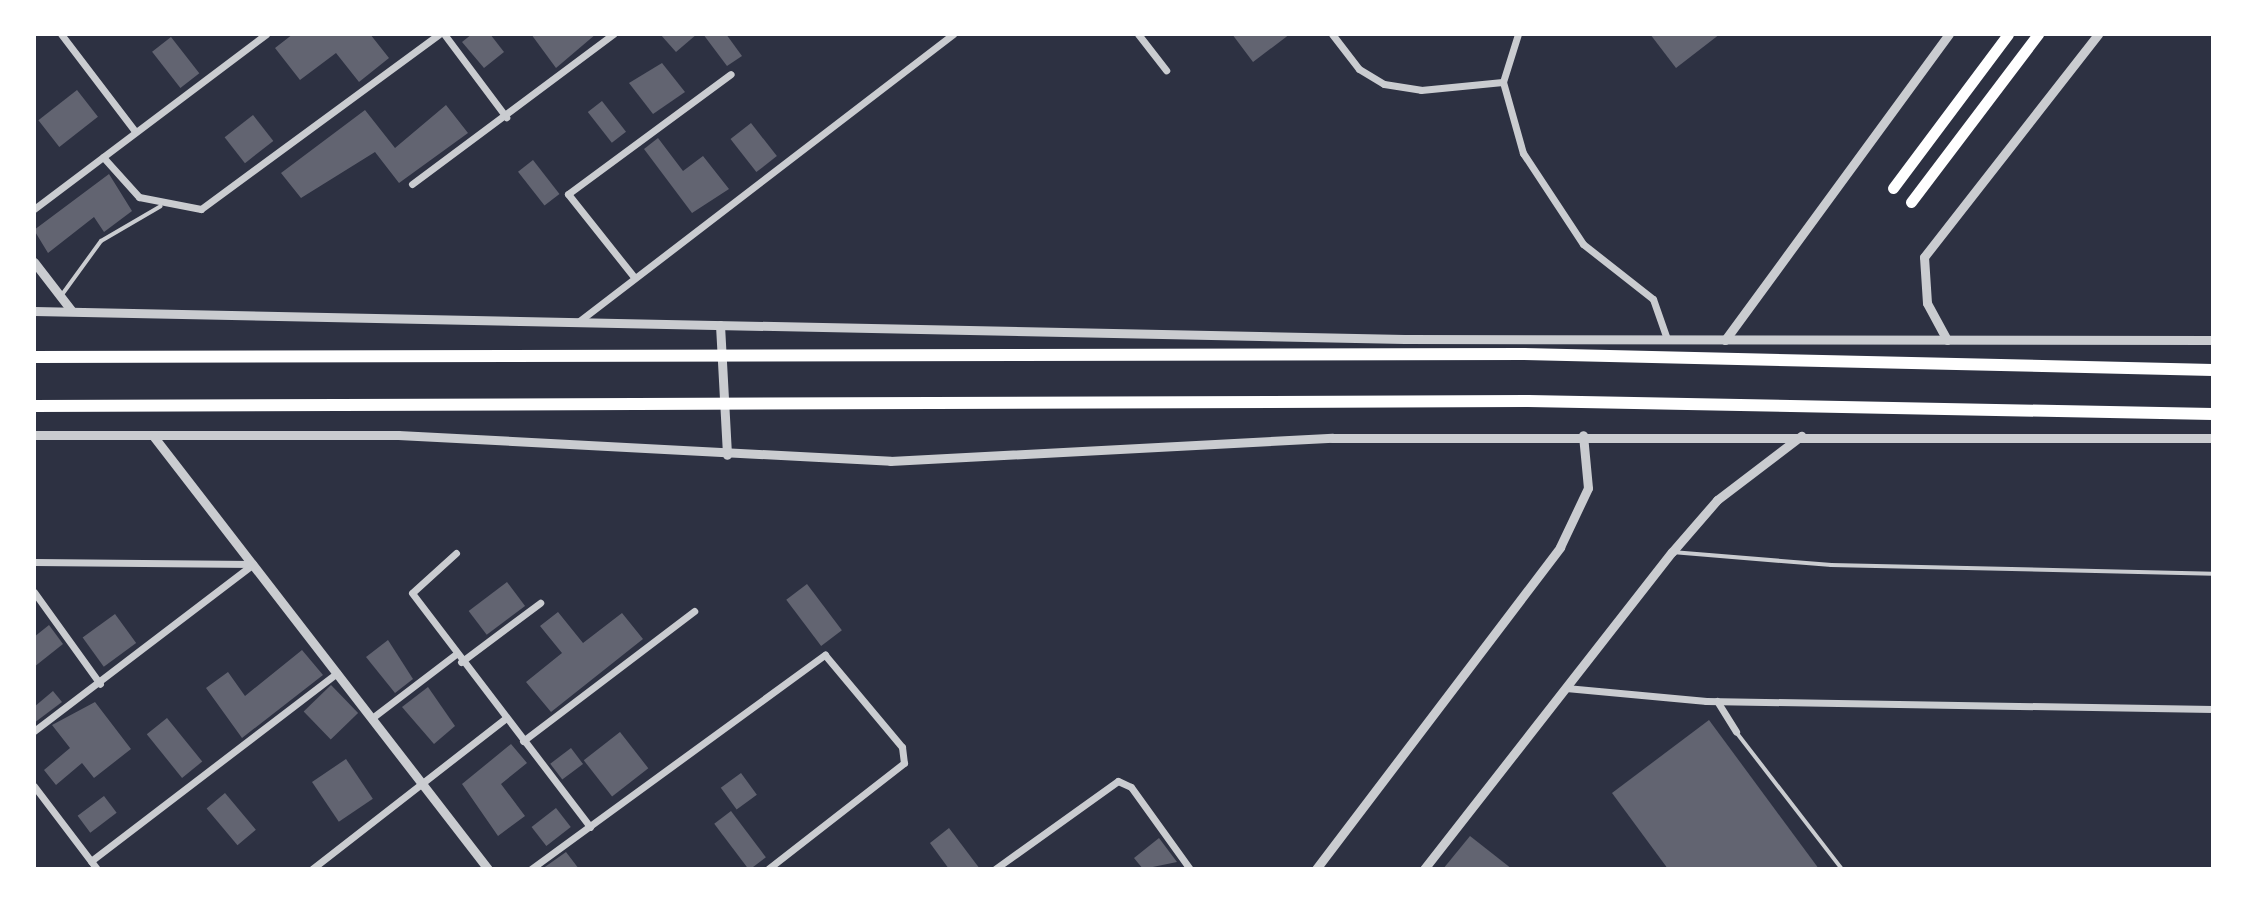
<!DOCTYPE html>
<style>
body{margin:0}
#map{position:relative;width:2247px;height:903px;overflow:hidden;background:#2d3142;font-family:"Fira Sans",sans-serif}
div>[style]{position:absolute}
.building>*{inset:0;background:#626471;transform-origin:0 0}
.service>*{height:4px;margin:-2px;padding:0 2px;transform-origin:2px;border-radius:2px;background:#caccd0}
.minor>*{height:7px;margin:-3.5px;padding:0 3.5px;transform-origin:3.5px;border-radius:3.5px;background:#caccd0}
.tertiary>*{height:9px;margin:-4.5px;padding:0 4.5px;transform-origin:4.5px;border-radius:4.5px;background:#caccd0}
.secondary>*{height:11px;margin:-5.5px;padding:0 5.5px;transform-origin:5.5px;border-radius:5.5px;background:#fff}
.trunk>*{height:12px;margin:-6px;padding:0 6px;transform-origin:6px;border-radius:6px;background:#fff}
span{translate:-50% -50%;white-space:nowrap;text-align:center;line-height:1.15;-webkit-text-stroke:8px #fff;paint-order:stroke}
.frame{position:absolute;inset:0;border:36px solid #fff;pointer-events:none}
</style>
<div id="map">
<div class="building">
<i style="clip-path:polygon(293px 34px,370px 34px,389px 58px,359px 82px,336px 53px,300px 80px,275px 48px)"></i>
<i style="clip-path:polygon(472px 34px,490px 34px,504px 52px,484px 68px,462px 42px)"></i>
<i style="clip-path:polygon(531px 34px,596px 34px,556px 68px)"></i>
<i style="clip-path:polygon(660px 34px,697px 34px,676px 52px)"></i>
<i style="clip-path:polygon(703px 34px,726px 34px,742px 56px,727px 66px)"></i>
<i style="clip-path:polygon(1232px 34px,1290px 34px,1253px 62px)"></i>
<i style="clip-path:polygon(1650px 34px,1720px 34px,1676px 68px)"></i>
<i style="left:171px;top:37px;width:46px;height:24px;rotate:52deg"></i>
<i style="clip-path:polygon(662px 63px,685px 92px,653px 114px,629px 83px)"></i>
<i style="left:77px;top:90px;width:34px;height:49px;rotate:52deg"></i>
<i style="left:602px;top:101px;width:39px;height:18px;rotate:52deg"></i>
<i style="clip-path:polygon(446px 105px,468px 133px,399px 183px,375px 152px,301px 198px,281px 173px,365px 110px,395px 148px)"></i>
<i style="left:253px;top:115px;width:33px;height:36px;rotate:52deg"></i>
<i style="left:751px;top:123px;width:42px;height:26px;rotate:52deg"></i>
<i style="clip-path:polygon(658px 138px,683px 171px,703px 156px,729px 189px,692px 213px,644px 149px)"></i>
<i style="left:533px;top:160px;width:43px;height:19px;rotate:52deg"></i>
<i style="clip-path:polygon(109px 174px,132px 211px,104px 232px,94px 217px,48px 253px,34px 230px)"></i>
<i style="left:507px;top:582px;width:30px;height:48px;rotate:53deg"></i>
<i style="left:807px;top:584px;width:58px;height:26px;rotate:53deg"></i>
<i style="clip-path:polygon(558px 612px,583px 643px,622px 613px,643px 639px,551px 712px,526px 682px,562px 653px,540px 626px)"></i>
<i style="left:115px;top:614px;width:36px;height:40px;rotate:54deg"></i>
<i style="clip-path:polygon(49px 625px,63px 644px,34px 667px,34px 637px)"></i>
<i style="clip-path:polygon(388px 640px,413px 679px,395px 693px,366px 657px)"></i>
<i style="clip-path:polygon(302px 650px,323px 675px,242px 738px,206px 688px,228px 672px,245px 696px)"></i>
<i style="left:331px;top:685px;width:39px;height:38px;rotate:46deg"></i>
<i style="clip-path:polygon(428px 687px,455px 726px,434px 744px,402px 707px)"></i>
<i style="clip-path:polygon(53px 691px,62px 702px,34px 723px,34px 707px)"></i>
<i style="clip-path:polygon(95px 702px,131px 749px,94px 778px,82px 763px,56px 785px,44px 770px,70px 748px,52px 725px)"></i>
<i style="left:167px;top:718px;width:56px;height:26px;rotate:51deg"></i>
<i style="clip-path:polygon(1709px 720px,1819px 869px,1668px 869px,1612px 793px)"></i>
<i style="left:620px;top:732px;width:46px;height:46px;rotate:52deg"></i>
<i style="clip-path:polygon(511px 744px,527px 763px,501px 784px,525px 816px,498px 836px,462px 784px)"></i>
<i style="left:571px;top:748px;width:20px;height:26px;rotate:53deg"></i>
<i style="left:346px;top:759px;width:48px;height:41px;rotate:56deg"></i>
<i style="left:741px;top:773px;width:27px;height:25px;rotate:54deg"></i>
<i style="left:225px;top:793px;width:48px;height:24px;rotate:50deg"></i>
<i style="left:104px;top:796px;width:21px;height:33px;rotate:53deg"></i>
<i style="left:556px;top:808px;width:24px;height:31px;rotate:52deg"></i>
<i style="left:731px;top:811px;width:58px;height:21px;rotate:53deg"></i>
<i style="clip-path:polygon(949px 828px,980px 869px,949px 869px,930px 843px)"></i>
<i style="clip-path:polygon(1470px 836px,1512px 869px,1443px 869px)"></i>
<i style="clip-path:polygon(1159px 838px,1177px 862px,1143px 869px,1134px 858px)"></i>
<i style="clip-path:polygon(566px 852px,579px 869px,542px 869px)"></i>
</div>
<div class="service">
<i style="left:61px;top:296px;width:68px;rotate:-54deg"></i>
<i style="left:101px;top:241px;width:69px;rotate:-30.3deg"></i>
<i style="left:1672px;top:552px;width:160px;rotate:4.7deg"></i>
<i style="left:1831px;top:565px;width:382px;rotate:1.3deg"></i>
<i style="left:1736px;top:732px;width:173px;rotate:52.3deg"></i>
</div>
<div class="minor">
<i style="left:61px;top:34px;width:122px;rotate:52.7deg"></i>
<i style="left:444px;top:34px;width:104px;rotate:53.2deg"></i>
<i style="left:1138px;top:34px;width:46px;rotate:52.1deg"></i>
<i style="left:1332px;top:34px;width:44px;rotate:52.4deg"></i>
<i style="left:1359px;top:69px;width:29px;rotate:31deg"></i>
<i style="left:1384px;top:84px;width:37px;rotate:9deg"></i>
<i style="left:1421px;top:90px;width:82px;rotate:-5.6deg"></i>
<i style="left:1518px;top:34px;width:50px;rotate:107.4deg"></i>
<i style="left:1503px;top:82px;width:74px;rotate:74.3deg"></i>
<i style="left:1523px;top:153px;width:109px;rotate:56.6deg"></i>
<i style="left:1583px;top:244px;width:89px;rotate:38.2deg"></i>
<i style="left:1653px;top:299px;width:42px;rotate:70.7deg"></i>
<i style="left:103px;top:157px;width:54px;rotate:48deg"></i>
<i style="left:139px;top:197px;width:63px;rotate:11deg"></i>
<i style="left:201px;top:209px;width:295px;rotate:-36.3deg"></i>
<i style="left:412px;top:184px;width:251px;rotate:-36.7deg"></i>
<i style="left:34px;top:209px;width:291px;rotate:-37deg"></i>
<i style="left:634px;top:277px;width:106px;rotate:-128.5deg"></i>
<i style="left:568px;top:194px;width:202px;rotate:-36.4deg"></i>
<i style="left:578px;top:322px;width:473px;rotate:-37.5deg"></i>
<i style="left:456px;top:553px;width:59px;rotate:137.7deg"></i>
<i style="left:412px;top:593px;width:294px;rotate:52.7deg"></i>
<i style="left:34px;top:562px;width:219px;rotate:0.5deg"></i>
<i style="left:34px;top:592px;width:113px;rotate:54.3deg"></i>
<i style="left:461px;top:662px;width:99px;rotate:-36.8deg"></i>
<i style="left:1566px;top:688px;width:141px;rotate:5.3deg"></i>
<i style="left:1706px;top:701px;width:507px;rotate:0.9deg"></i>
<i style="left:1717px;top:701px;width:36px;rotate:58deg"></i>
<i style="left:372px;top:718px;width:106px;rotate:-37.3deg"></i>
<i style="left:34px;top:731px;width:275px;rotate:-37.3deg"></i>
<i style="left:523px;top:741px;width:215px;rotate:-37.2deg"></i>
<i style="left:34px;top:786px;width:104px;rotate:52.8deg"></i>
<i style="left:91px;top:861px;width:310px;rotate:-37.4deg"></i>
<i style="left:312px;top:869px;width:244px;rotate:-37.9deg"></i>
<i style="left:531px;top:869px;width:364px;rotate:-36.1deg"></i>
<i style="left:825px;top:655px;width:120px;rotate:50.1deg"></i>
<i style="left:902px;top:747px;width:16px;rotate:83deg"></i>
<i style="left:904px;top:763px;width:172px;rotate:142.1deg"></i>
<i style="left:995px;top:869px;width:151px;rotate:-35.6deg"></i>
<i style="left:1118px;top:781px;width:14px;rotate:25deg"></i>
<i style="left:1131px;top:787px;width:101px;rotate:54.3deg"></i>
</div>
<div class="tertiary">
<i style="left:34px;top:262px;width:61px;rotate:52.4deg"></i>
<i style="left:34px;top:311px;width:1371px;rotate:1.17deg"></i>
<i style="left:1405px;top:339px;width:808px;rotate:0.07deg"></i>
<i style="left:720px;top:325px;width:130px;rotate:86.9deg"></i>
<i style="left:1725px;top:340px;width:379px;rotate:-53.8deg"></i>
<i style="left:1947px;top:340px;width:42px;rotate:-118.4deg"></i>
<i style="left:1927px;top:303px;width:46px;rotate:-93.7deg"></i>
<i style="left:1924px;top:257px;width:283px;rotate:-52deg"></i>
<i style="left:34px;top:435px;width:364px"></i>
<i style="left:398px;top:435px;width:493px;rotate:3deg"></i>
<i style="left:890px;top:461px;width:443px;rotate:-3deg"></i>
<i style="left:1332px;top:438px;width:881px"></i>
<i style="left:154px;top:437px;width:546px;rotate:52.29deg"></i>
<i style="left:1316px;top:869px;width:404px;rotate:-52.8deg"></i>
<i style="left:1560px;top:547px;width:65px;rotate:-64.6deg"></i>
<i style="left:1588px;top:488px;width:53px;rotate:-95.4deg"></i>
<i style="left:1424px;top:869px;width:402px;rotate:-52deg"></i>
<i style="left:1672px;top:552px;width:69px;rotate:-49.1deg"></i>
<i style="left:1717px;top:500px;width:106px;rotate:-37.3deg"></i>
</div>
<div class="secondary">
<i style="left:1893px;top:188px;width:192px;rotate:-53.2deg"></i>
<i style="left:1911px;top:202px;width:211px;rotate:-52.9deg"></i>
</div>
<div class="trunk">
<i style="left:34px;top:357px;width:1490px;rotate:-0.12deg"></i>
<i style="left:1524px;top:354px;width:689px;rotate:1.33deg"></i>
<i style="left:34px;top:406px;width:1494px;rotate:-0.19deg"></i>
<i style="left:1528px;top:401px;width:685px;rotate:1.09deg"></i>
</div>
<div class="frame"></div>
</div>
